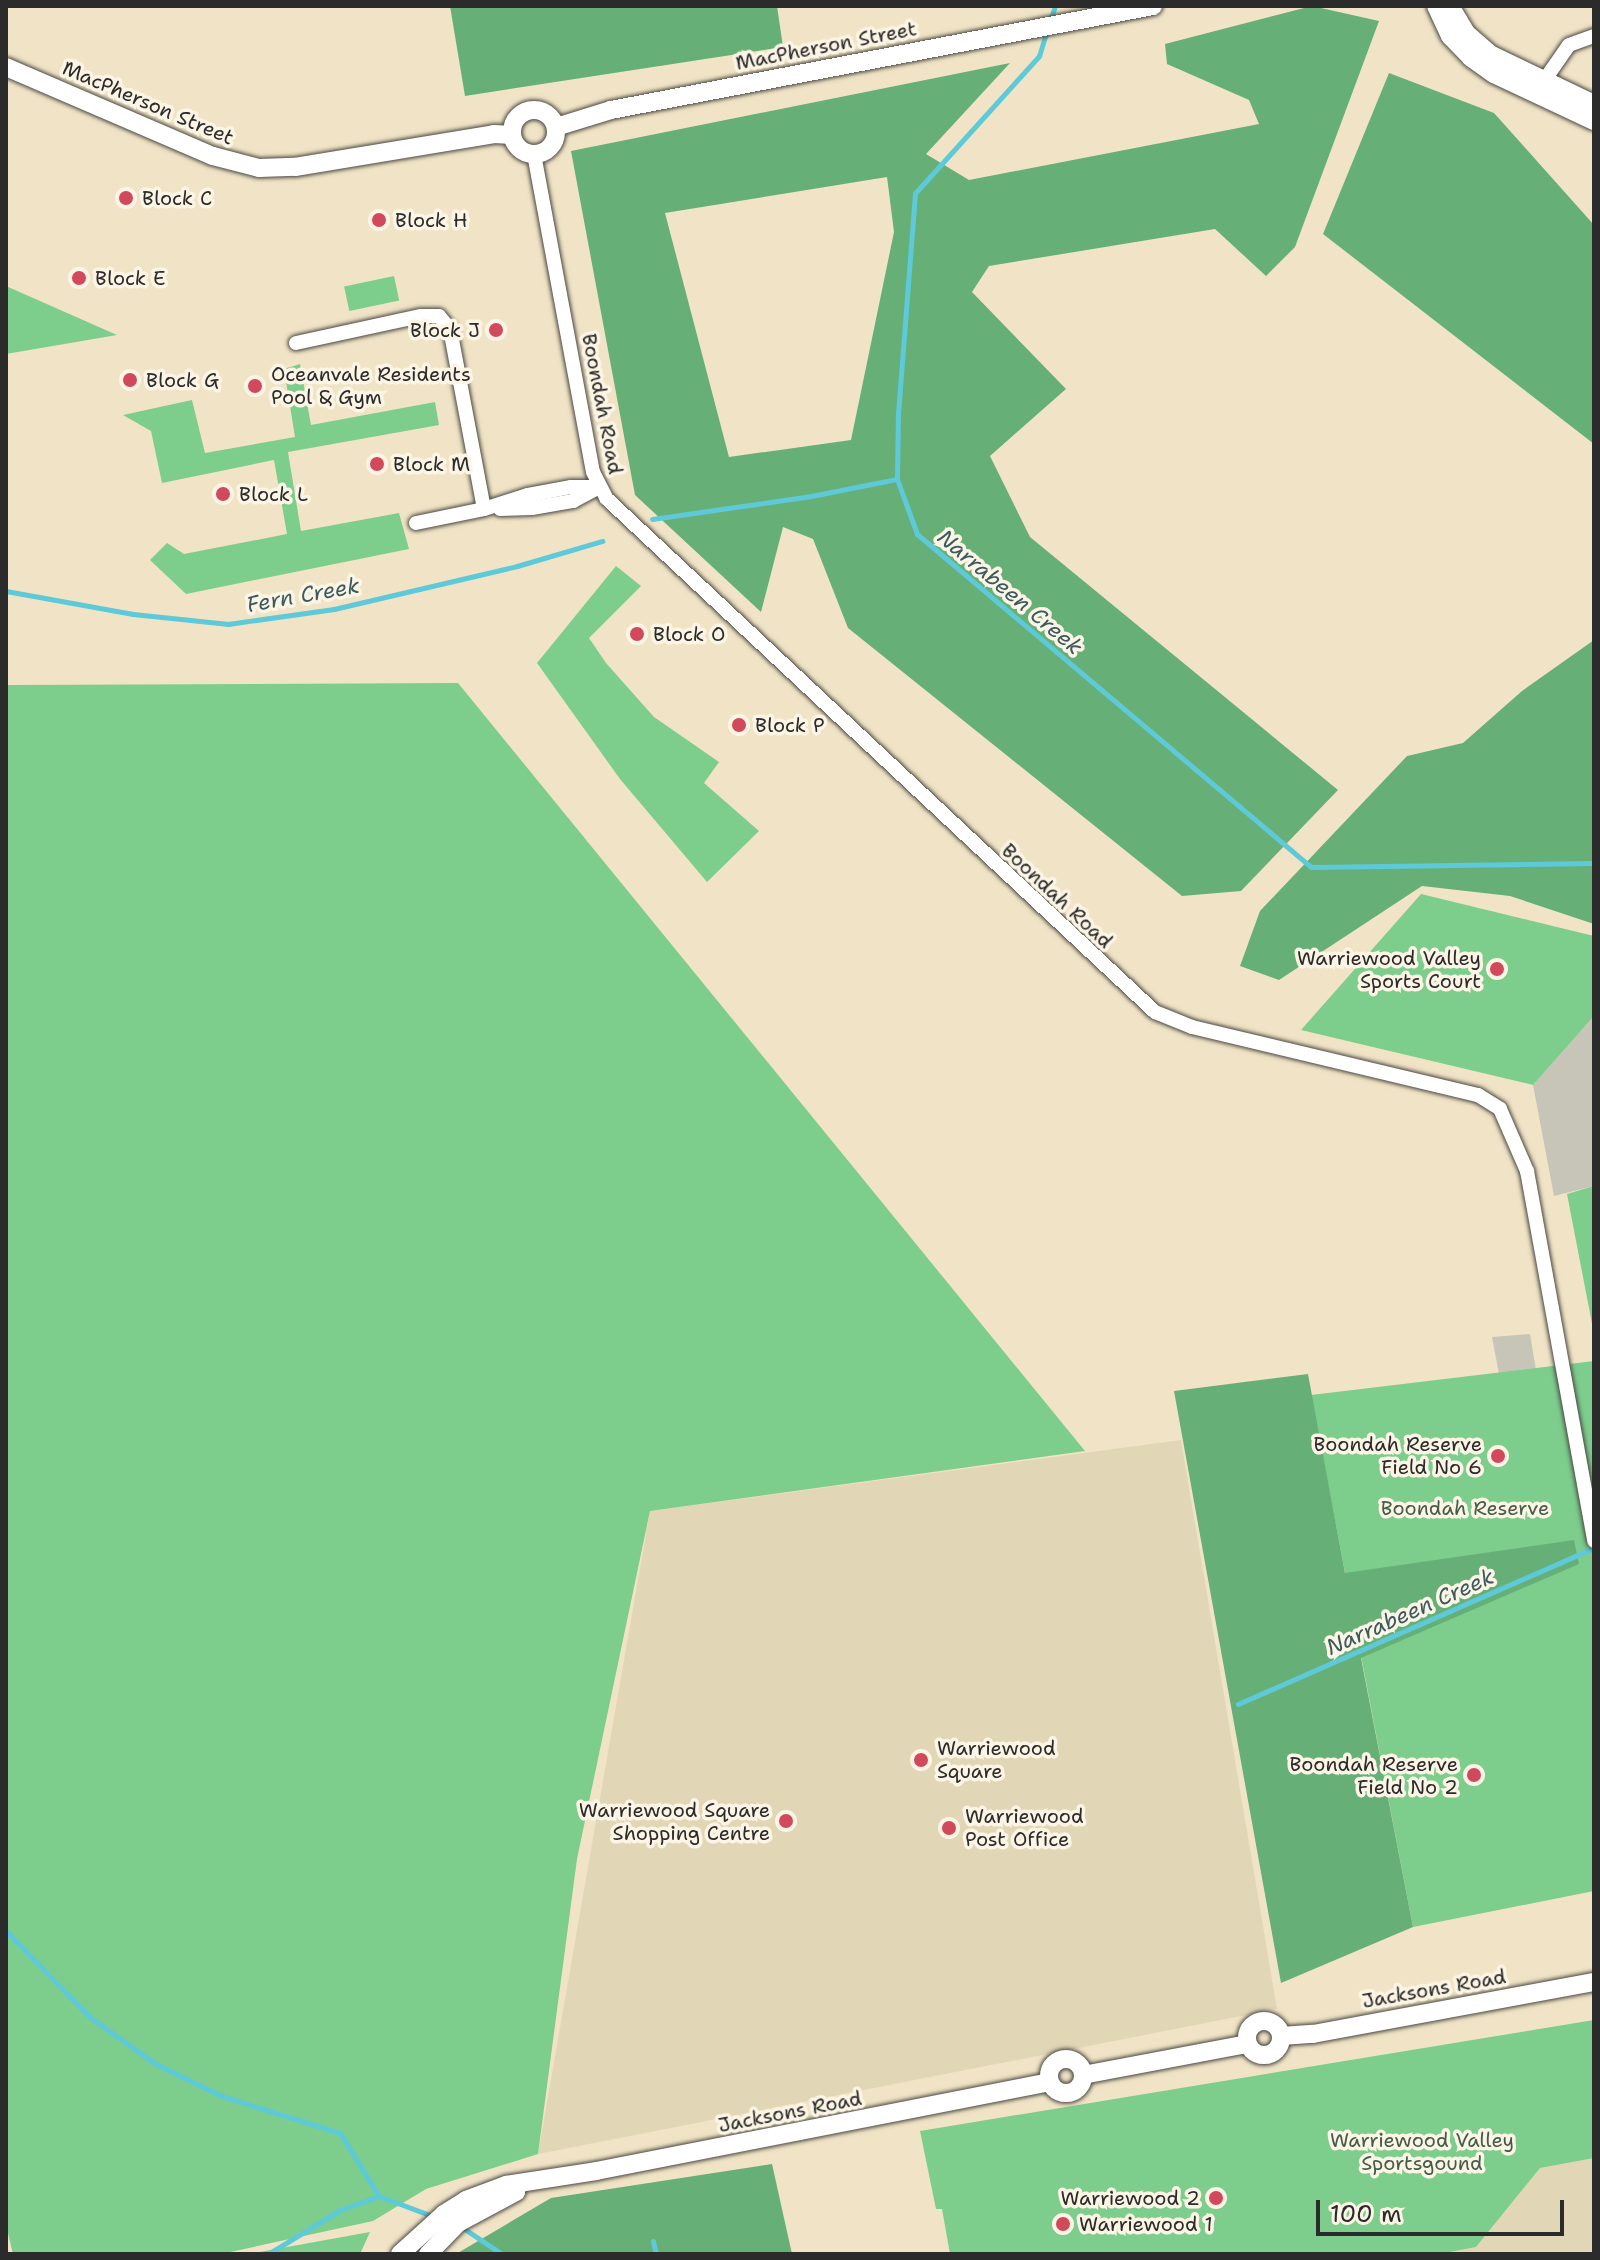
<!DOCTYPE html>
<style>
body{margin:0}
#map{position:relative;width:1600px;height:2260px;overflow:hidden;background:#f1e4c6;font-family:"Shantell Sans",sans-serif}
div>[style]{position:absolute}
.built>*{inset:0;background:#e1d7b7}
.industrial>*{inset:0;background:#c7c5b8}
.green>*{inset:0;background:#7dcd8d;transform-origin:0 0}
.forest>*{inset:0;background:#66b078}
.stream>*{height:5px;margin:-2.5px;padding:0 2.5px;transform-origin:2.5px;border-radius:2.5px;background:#5ec9d8}
.roads{filter:drop-shadow(0 0 2px #494742) drop-shadow(0 0 2px #494742)}
.street>*{height:14px;margin:-7px;padding:0 7px;transform-origin:7px;border-radius:7px;background:#fff}
.secondary>*{height:18px;margin:-9px;padding:0 9px;transform-origin:9px;border-radius:9px;background:#fff}
.secondary>.ring{margin:-9px;padding:0;box-sizing:content-box;background:none;border:18px solid #fff;border-radius:50%}
.dots>*{width:22px;height:22px;translate:-50% -50%;box-sizing:border-box;border:4px solid #fcf5e5;border-radius:50%}
span{translate:-50% -50%;white-space:nowrap;text-align:center;line-height:1.15;-webkit-text-stroke:7px #fcf5e5;paint-order:stroke}
.street-label{font-size:20px;color:#2b2b2b}
.poi-label{font-size:20px;color:#2b2b2b}
.left{translate:0 -50%;text-align:left}
.right{translate:-100% -50%;text-align:right}
.park-label{font-size:20px;color:#445c48}
.water-label{font-size:22px;color:#3a5a5f;font-style:italic}
.frame{position:absolute;inset:0;border:8px solid #2b2b2b;pointer-events:none}
.scale{position:absolute;left:1316px;top:2200px;width:248px;height:36px;box-sizing:border-box;border:4px solid #2b2b2b;border-top:0;padding-left:10px;font-size:24px;line-height:28px;white-space:nowrap;color:#2b2b2b;-webkit-text-stroke:6px #fcf5e5;paint-order:stroke}
</style>
<div id="map">
<div class="built">
<i style="clip-path:polygon(1181px 1440px,1277px 2009px,538px 2154px,650px 1511px)"></i>
<i style="clip-path:polygon(1594px 2158px,1594px 2254px,1439px 2254px,1476px 2247px,1540px 2168px)"></i>
</div>
<div class="industrial">
<i style="clip-path:polygon(1594px 1016px,1594px 1186px,1554px 1196px,1533px 1085px)"></i>
<i style="clip-path:polygon(1530px 1334px,1536px 1370px,1499px 1374px,1492px 1337px)"></i>
</div>
<div class="green">
<i style="left:394px;top:276px;width:25px;height:51px;rotate:78deg"></i>
<i style="clip-path:polygon(6px 286px,117px 335px,6px 354px)"></i>
<i style="clip-path:polygon(300px 364px,311px 425px,435px 402px,439px 425px,288px 452px,301px 531px,399px 513px,409px 549px,186px 594px,150px 560px,167px 543px,184px 554px,287px 534px,274px 460px,162px 483px,151px 431px,123px 415px,192px 400px,205px 453px,295px 437px,284px 369px)"></i>
<i style="clip-path:polygon(616px 566px,641px 586px,589px 638px,606px 663px,654px 717px,719px 762px,704px 783px,759px 831px,707px 882px,620px 779px,537px 663px)"></i>
<i style="clip-path:polygon(458px 683px,1085px 1451px,650px 1511px,577px 1859px,538px 2154px,426px 2189px,373px 2221px,221px 2254px,13px 2254px,6px 2225px,6px 685px)"></i>
<i style="clip-path:polygon(1421px 894px,1594px 936px,1594px 1016px,1533px 1085px,1301px 1030px)"></i>
<i style="clip-path:polygon(1594px 1186px,1594px 1334px,1567px 1194px)"></i>
<i style="clip-path:polygon(1594px 1361px,1594px 1891px,1413px 1927px,1311px 1395px)"></i>
<i style="clip-path:polygon(1594px 2020px,1594px 2158px,1540px 2168px,1476px 2247px,1439px 2254px,950px 2254px,942px 2209px,936px 2209px,920px 2131px)"></i>
<i style="clip-path:polygon(370px 2232px,360px 2254px,248px 2254px)"></i>
</div>
<div class="forest">
<i style="clip-path:polygon(450px 6px,777px 6px,783px 47px,465px 96px)"></i>
<i style="clip-path:polygon(evenodd,1312px 6px,1379px 21px,1295px 247px,1266px 276px,1215px 229px,989px 266px,972px 292px,1066px 389px,990px 456px,1030px 537px,1338px 790px,1241px 891px,1182px 896px,848px 628px,813px 539px,783px 527px,761px 612px,635px 495px,571px 151px,1010px 63px,926px 154px,969px 180px,1259px 124px,1249px 100px,1167px 64px,1165px 44px,1312px 6px,887px 177px,894px 232px,851px 440px,729px 457px,665px 213px,887px 177px)"></i>
<i style="clip-path:polygon(1389px 73px,1494px 113px,1594px 225px,1594px 444px,1323px 234px)"></i>
<i style="clip-path:polygon(1594px 640px,1594px 924px,1510px 896px,1422px 886px,1279px 980px,1240px 966px,1260px 911px,1407px 756px,1463px 743px,1522px 691px)"></i>
<i style="clip-path:polygon(1308px 1374px,1345px 1573px,1574px 1540px,1579px 1564px,1361px 1658px,1413px 1927px,1281px 1983px,1174px 1391px)"></i>
<i style="clip-path:polygon(772px 2164px,792px 2254px,456px 2254px,551px 2198px)"></i>
</div>
<div class="stream">
<i style="left:1050px;top:20px;width:15px;rotate:-70deg"></i>
<i style="left:1047px;top:30px;width:27px;rotate:107deg"></i>
<i style="left:1039px;top:56px;width:185px;rotate:132.1deg"></i>
<i style="left:915px;top:193px;width:220px;rotate:94.4deg"></i>
<i style="left:898px;top:412px;width:67px;rotate:90.9deg"></i>
<i style="left:897px;top:479px;width:59px;rotate:70deg"></i>
<i style="left:917px;top:534px;width:516px;rotate:40.2deg"></i>
<i style="left:1311px;top:867px;width:283px;rotate:-0.8deg"></i>
<i style="left:652px;top:519px;width:161px;rotate:-8.2deg"></i>
<i style="left:811px;top:496px;width:88px;rotate:-11.2deg"></i>
<i style="left:6px;top:591px;width:129px;rotate:10.3deg"></i>
<i style="left:133px;top:614px;width:96px;rotate:6deg"></i>
<i style="left:228px;top:624px;width:107px;rotate:-8.1deg"></i>
<i style="left:334px;top:609px;width:188px;rotate:-13.2deg"></i>
<i style="left:517px;top:566px;width:89px;rotate:-16.4deg"></i>
<i style="left:1238px;top:1704px;width:389px;rotate:-23.7deg"></i>
<i style="left:6px;top:1931px;width:122px;rotate:45.7deg"></i>
<i style="left:91px;top:2018px;width:80px;rotate:35.3deg"></i>
<i style="left:156px;top:2064px;width:73px;rotate:25.9deg"></i>
<i style="left:222px;top:2096px;width:124px;rotate:17.4deg"></i>
<i style="left:340px;top:2133px;width:74px;rotate:58.2deg"></i>
<i style="left:379px;top:2196px;width:60px;rotate:20.6deg"></i>
<i style="left:463px;top:2228px;width:47px;rotate:33.7deg"></i>
<i style="left:653px;top:2241px;width:13px;rotate:77deg"></i>
<i style="left:268px;top:2254px;width:84px;rotate:-31.4deg"></i>
<i style="left:340px;top:2210px;width:41px;rotate:-19.7deg"></i>
</div>
<div class="roads">
<div class="street">
<i style="left:1539px;top:88px;width:52px;rotate:-55.1deg"></i>
<i style="left:1569px;top:45px;width:27px;rotate:-20deg"></i>
<i style="left:534px;top:154px;width:323px;rotate:79.5deg"></i>
<i style="left:593px;top:472px;width:30px;rotate:63deg"></i>
<i style="left:607px;top:499px;width:751px;rotate:43.11deg"></i>
<i style="left:1155px;top:1012px;width:40px;rotate:22deg"></i>
<i style="left:1192px;top:1027px;width:294px;rotate:13.4deg"></i>
<i style="left:1478px;top:1095px;width:26px;rotate:32deg"></i>
<i style="left:1500px;top:1109px;width:68px;rotate:66.5deg"></i>
<i style="left:1527px;top:1171px;width:376px;rotate:79.7deg"></i>
<i style="left:296px;top:343px;width:128px;rotate:-12.2deg"></i>
<i style="left:421px;top:316px;width:18px"></i>
<i style="left:439px;top:316px;width:17px;rotate:50deg"></i>
<i style="left:450px;top:329px;width:183px;rotate:79.3deg"></i>
<i style="left:500px;top:509px;width:32px;rotate:-2deg"></i>
<i style="left:532px;top:508px;width:42px;rotate:-9.7deg"></i>
<i style="left:573px;top:501px;width:26px;rotate:-28deg"></i>
<i style="left:416px;top:523px;width:69px;rotate:-11.6deg"></i>
<i style="left:484px;top:509px;width:46px;rotate:-17.7deg"></i>
<i style="left:528px;top:495px;width:44px;rotate:-10.5deg"></i>
<i style="left:571px;top:487px;width:27px"></i>
</div>
<div class="secondary">
<i style="left:1436px;top:6px;width:33px;rotate:65deg"></i>
<i style="left:1450px;top:36px;width:30px;rotate:46deg"></i>
<i style="left:1471px;top:58px;width:28px;rotate:35deg"></i>
<i style="left:1494px;top:74px;width:110px;rotate:25.2deg"></i>
<i style="left:1450px;top:6px;width:31px;rotate:59deg"></i>
<i style="left:1466px;top:33px;width:32px;rotate:41deg"></i>
<i style="left:1490px;top:54px;width:115px;rotate:25.7deg"></i>
<i style="left:6px;top:67px;width:225px;rotate:23.3deg"></i>
<i style="left:213px;top:156px;width:48px;rotate:14.6deg"></i>
<i style="left:259px;top:168px;width:36px;rotate:-2deg"></i>
<i style="left:295px;top:167px;width:202px;rotate:-9.4deg"></i>
<i style="left:494px;top:134px;width:18px;rotate:3deg"></i>
<i class="ring" style="left:512px;top:110px;width:26px;height:26px"></i>
<i style="left:556px;top:127px;width:58px;rotate:-17.2deg"></i>
<i style="left:611px;top:110px;width:552px;rotate:-10.86deg"></i>
<i class="ring" style="left:1247px;top:2021px;width:16px;height:16px"></i>
<i style="left:1281px;top:2036px;width:32px;rotate:-4deg"></i>
<i style="left:1313px;top:2034px;width:286px;rotate:-10.5deg"></i>
<i class="ring" style="left:1049px;top:2059px;width:16px;height:16px"></i>
<i style="left:1083px;top:2075px;width:167px;rotate:-10.7deg"></i>
<i style="left:400px;top:2254px;width:59px;rotate:-42.3deg"></i>
<i style="left:444px;top:2214px;width:26px;rotate:-32deg"></i>
<i style="left:466px;top:2200px;width:43px;rotate:-20.6deg"></i>
<i style="left:506px;top:2185px;width:91px;rotate:-8.8deg"></i>
<i style="left:596px;top:2171px;width:462px;rotate:-11.1deg"></i>
<i style="left:428px;top:2254px;width:43px;rotate:-45.9deg"></i>
<i style="left:458px;top:2223px;width:66px;rotate:-28.1deg"></i>
</div>
</div>
<div class="dots">
<i style="left:126px;top:198px;background:#d1495b"></i>
<i style="left:379px;top:220px;background:#d1495b"></i>
<i style="left:79px;top:278px;background:#d1495b"></i>
<i style="left:496px;top:330px;background:#d1495b"></i>
<i style="left:130px;top:380px;background:#d1495b"></i>
<i style="left:255px;top:386px;background:#d1495b"></i>
<i style="left:377px;top:464px;background:#d1495b"></i>
<i style="left:223px;top:494px;background:#d1495b"></i>
<i style="left:637px;top:634px;background:#d1495b"></i>
<i style="left:739px;top:725px;background:#d1495b"></i>
<i style="left:1497px;top:969px;background:#d1495b"></i>
<i style="left:1498px;top:1456px;background:#d1495b"></i>
<i style="left:921px;top:1760px;background:#d1495b"></i>
<i style="left:1474px;top:1775px;background:#d1495b"></i>
<i style="left:786px;top:1821px;background:#d1495b"></i>
<i style="left:949px;top:1828px;background:#d1495b"></i>
<i style="left:1216px;top:2198px;background:#d1495b"></i>
<i style="left:1063px;top:2224px;background:#d1495b"></i>
</div>
<div class="street-label">
<span style="left:826px;top:46px;rotate:-11deg">MacPherson Street</span>
<span style="left:148px;top:103px;rotate:23deg">MacPherson Street</span>
<span style="left:602px;top:404px;rotate:79deg">Boondah Road</span>
<span style="left:1057px;top:896px;rotate:43deg">Boondah Road</span>
<span style="left:1434px;top:1989px;rotate:-10deg">Jacksons Road</span>
<span style="left:790px;top:2112px;rotate:-11deg">Jacksons Road</span>
</div>
<div class="poi-label">
<span class="left" style="left:142px;top:198px">Block C</span>
<span class="left" style="left:395px;top:220px">Block H</span>
<span class="left" style="left:95px;top:278px">Block E</span>
<span class="right" style="left:480px;top:330px">Block J</span>
<span class="left" style="left:271px;top:386px">Oceanvale Residents<br>Pool &amp; Gym</span>
<span class="left" style="left:146px;top:380px">Block G</span>
<span class="left" style="left:393px;top:464px">Block M</span>
<span class="left" style="left:239px;top:494px">Block L</span>
<span class="left" style="left:653px;top:634px">Block O</span>
<span class="left" style="left:755px;top:725px">Block P</span>
<span class="right" style="left:1481px;top:970px">Warriewood Valley<br>Sports Court</span>
<span class="right" style="left:1482px;top:1456px">Boondah Reserve<br>Field No 6</span>
<span class="left" style="left:937px;top:1760px">Warriewood<br>Square</span>
<span class="right" style="left:1458px;top:1776px">Boondah Reserve<br>Field No 2</span>
<span class="right" style="left:770px;top:1822px">Warriewood Square<br>Shopping Centre</span>
<span class="left" style="left:965px;top:1828px">Warriewood<br>Post Office</span>
<span class="right" style="left:1200px;top:2198px">Warriewood 2</span>
<span class="left" style="left:1079px;top:2224px">Warriewood 1</span>
</div>
<div class="park-label">
<span style="left:1465px;top:1508px">Boondah Reserve</span>
<span style="left:1422px;top:2152px">Warriewood Valley<br>Sportsgound</span>
</div>
<div class="water-label">
<span style="left:1010px;top:592px;rotate:40deg">Narrabeen Creek</span>
<span style="left:303px;top:595px;rotate:-10deg">Fern Creek</span>
<span style="left:1410px;top:1612px;rotate:-24deg">Narrabeen Creek</span>
</div>
<div class="frame"></div>
<div class="scale">100 m</div>
</div>
